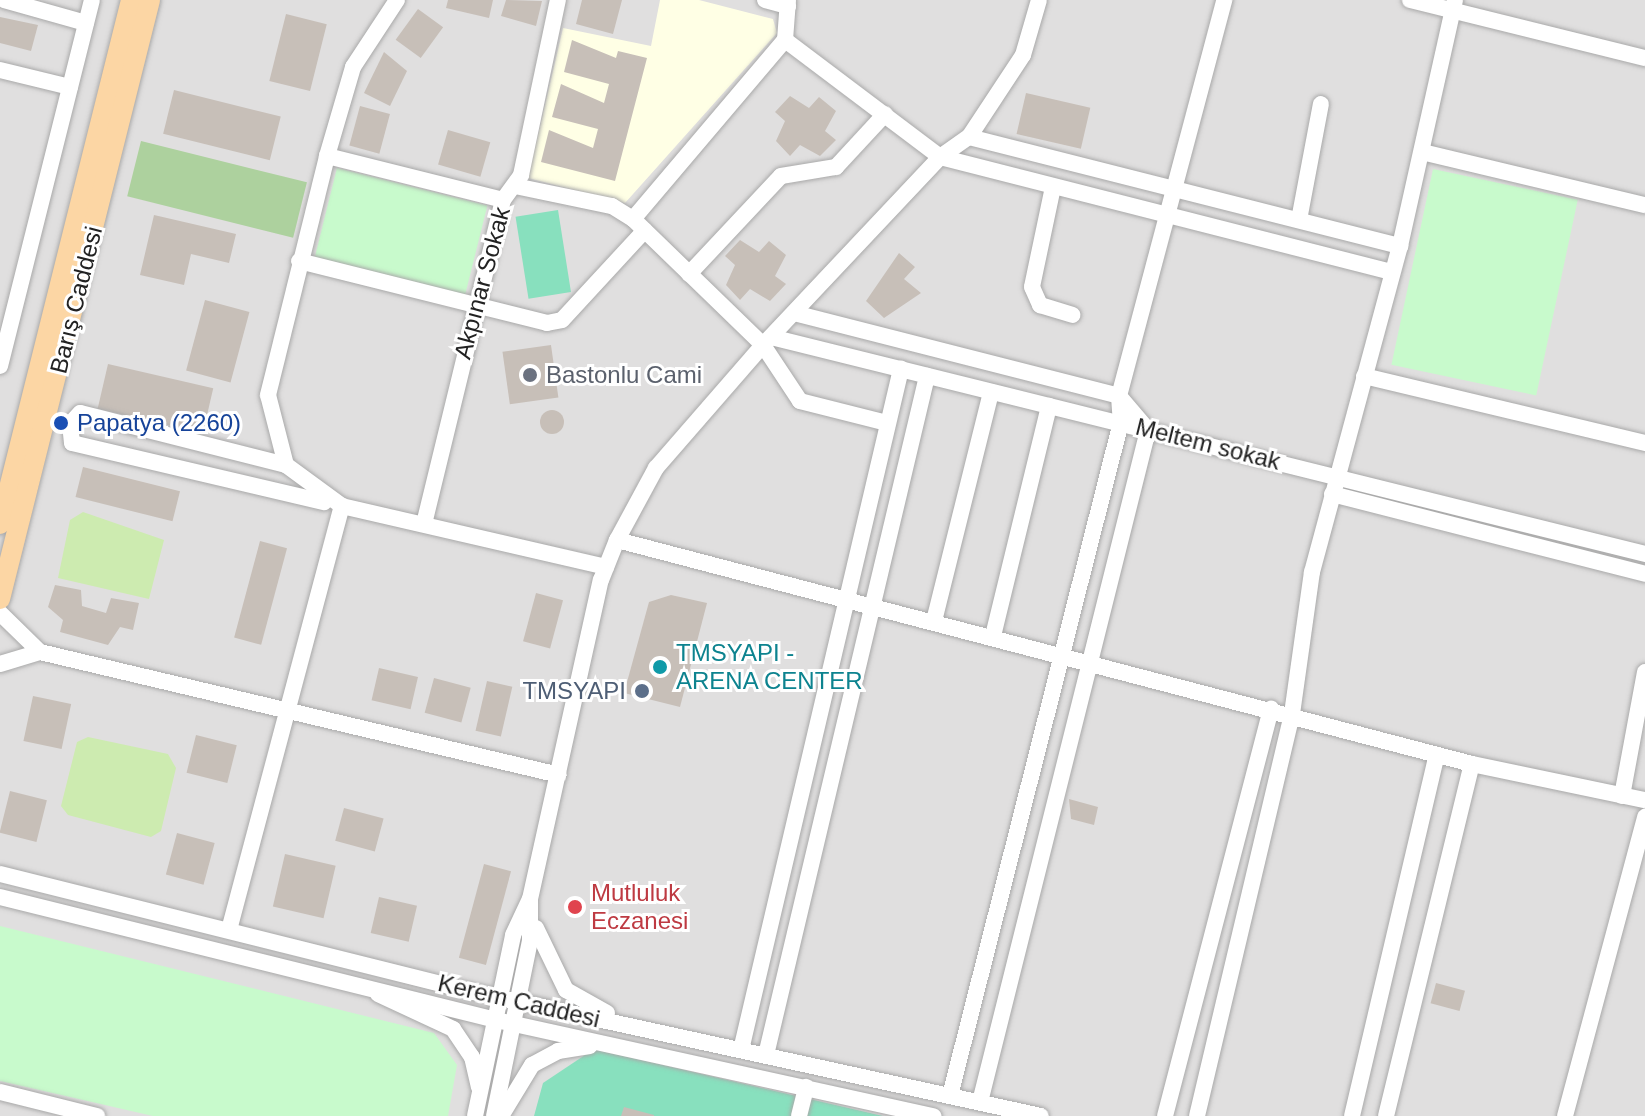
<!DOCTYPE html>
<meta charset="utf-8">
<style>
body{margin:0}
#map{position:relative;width:1645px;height:1116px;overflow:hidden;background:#f2efe9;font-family:Arial,sans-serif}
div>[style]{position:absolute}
.residential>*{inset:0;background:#e0dfdf;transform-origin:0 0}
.education>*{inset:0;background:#ffffe5}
.grass>*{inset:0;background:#cdebb0}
.forest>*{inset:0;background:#add19e;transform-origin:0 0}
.park>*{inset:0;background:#c8facc;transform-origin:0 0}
.pitch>*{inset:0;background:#88e0be;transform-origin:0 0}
.building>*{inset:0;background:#c7bfb8;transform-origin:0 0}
.round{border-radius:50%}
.roads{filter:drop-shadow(0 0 2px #a9a9a9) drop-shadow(0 0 2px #a9a9a9)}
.minor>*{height:16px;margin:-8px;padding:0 8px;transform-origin:8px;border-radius:8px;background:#fff}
.major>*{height:20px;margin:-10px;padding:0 10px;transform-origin:10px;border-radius:10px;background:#fcd6a4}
.dots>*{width:22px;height:22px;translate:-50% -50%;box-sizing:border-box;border:4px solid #fff;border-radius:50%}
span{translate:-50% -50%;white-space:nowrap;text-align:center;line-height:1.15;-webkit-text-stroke:6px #fff;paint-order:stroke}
.street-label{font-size:24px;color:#222}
.worship-label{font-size:24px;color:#5b616d}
.left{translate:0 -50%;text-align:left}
.transit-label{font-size:24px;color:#164399}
.culture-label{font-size:24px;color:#0d838f}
.service-label{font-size:24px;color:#4e5e75}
.right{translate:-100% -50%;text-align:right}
.health-label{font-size:24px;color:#be3a42}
</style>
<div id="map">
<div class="residential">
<i style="left:0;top:0;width:1645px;height:1116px"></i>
</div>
<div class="education">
<i style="clip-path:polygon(660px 0,699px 0,773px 19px,777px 33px,625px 203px,528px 178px,563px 28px,651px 46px)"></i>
</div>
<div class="grass">
<i style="clip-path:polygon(83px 512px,164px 540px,149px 599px,58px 578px,70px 520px)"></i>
<i style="clip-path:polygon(88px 737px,168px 754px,176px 768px,161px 831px,151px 837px,68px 815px,61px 806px,77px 742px)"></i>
</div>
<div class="forest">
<i style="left:141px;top:141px;width:171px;height:57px;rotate:14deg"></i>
</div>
<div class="park">
<i style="left:337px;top:168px;width:155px;height:92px;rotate:14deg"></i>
<i style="left:1433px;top:169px;width:148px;height:200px;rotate:12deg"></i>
<i style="clip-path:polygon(0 926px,434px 1033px,457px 1065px,448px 1116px,153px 1116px,0 1081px)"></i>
</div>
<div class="pitch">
<i style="left:558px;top:210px;width:83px;height:43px;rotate:81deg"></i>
<i style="clip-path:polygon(594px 1049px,883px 1116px,534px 1116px,543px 1083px)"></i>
</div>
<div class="building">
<i style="clip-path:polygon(448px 0,493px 0,489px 18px,446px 8px)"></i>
<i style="clip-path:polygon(506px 0,542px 1px,536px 26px,501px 16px)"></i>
<i style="clip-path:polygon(582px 0,622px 0,613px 34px,576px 24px)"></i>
<i style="left:418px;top:9px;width:31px;height:38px;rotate:36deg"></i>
<i style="left:286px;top:14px;width:42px;height:69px;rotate:14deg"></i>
<i style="clip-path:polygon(0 17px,38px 25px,31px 51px,0 43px)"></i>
<i style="clip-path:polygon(572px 40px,616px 58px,618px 51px,647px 58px,615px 181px,541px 162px,549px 130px,593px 148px,598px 129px,552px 117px,561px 84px,604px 103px,609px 84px,564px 72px)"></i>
<i style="clip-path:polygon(384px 52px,407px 71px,390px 106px,364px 93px)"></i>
<i style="left:174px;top:90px;width:110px;height:45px;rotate:14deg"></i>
<i style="left:1026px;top:93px;width:66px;height:42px;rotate:13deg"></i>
<i style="clip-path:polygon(790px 96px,809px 108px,819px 97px,836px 111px,825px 131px,836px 140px,820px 156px,800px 145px,790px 156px,776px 141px,785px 121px,775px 112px)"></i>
<i style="left:360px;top:106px;width:31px;height:41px;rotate:15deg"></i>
<i style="left:448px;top:130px;width:44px;height:36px;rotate:16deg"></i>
<i style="clip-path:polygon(154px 215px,236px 234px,229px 263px,191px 254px,184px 285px,140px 275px)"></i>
<i style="clip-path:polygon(740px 240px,759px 252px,769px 241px,786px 255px,775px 276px,786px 284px,770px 301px,750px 289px,740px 300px,726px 285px,735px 265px,725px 256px)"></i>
<i style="clip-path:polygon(899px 253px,915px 267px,904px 279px,921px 293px,884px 318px,866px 301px)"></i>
<i style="left:205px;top:300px;width:46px;height:73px;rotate:15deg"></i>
<i style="left:551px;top:345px;width:53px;height:49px;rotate:82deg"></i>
<i style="left:108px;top:364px;width:108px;height:46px;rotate:13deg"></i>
<i class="round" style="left:540px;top:410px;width:24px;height:24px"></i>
<i style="left:83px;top:467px;width:100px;height:31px;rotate:14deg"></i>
<i style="left:260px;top:541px;width:28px;height:100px;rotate:15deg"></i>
<i style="clip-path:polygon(55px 585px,81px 590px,82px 606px,106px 613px,111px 598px,139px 603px,133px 630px,120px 627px,108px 645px,60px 632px,63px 620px,48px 607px)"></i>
<i style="left:536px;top:593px;width:28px;height:50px;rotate:15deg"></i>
<i style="clip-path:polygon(671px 595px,707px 603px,680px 707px,624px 693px,649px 602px)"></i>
<i style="left:379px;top:668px;width:40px;height:33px;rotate:13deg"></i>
<i style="left:434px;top:678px;width:38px;height:36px;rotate:15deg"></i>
<i style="left:487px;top:681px;width:26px;height:51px;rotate:13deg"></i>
<i style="left:33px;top:696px;width:39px;height:46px;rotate:12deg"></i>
<i style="left:196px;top:735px;width:42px;height:39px;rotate:14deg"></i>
<i style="left:10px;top:791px;width:38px;height:43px;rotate:14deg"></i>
<i style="clip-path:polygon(1069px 799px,1098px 807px,1094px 825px,1071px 819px)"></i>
<i style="left:344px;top:808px;width:41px;height:34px;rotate:15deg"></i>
<i style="left:177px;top:833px;width:39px;height:43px;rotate:15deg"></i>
<i style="left:285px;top:854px;width:52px;height:54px;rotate:13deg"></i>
<i style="left:484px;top:864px;width:28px;height:97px;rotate:15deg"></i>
<i style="left:379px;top:897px;width:39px;height:37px;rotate:13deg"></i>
<i style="left:1436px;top:983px;width:30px;height:21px;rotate:15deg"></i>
<i style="clip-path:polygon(624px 1107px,654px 1115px,654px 1116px,621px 1116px)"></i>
</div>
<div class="roads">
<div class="minor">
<i style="left:4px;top:0;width:85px;rotate:15.7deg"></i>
<i style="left:765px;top:0;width:24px;rotate:15deg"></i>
<i style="left:1410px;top:0;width:242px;rotate:13.9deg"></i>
<i style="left:785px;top:40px;width:40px;rotate:-85.7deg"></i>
<i style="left:0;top:70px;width:72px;rotate:13.7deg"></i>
<i style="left:969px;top:137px;width:445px;rotate:14.2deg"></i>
<i style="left:1422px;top:152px;width:229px;rotate:13.4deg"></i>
<i style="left:327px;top:156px;width:93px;rotate:-73.7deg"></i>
<i style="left:353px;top:67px;width:80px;rotate:-56.7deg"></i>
<i style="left:515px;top:186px;width:99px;rotate:11.7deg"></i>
<i style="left:612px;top:206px;width:25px;rotate:32deg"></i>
<i style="left:1053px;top:187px;width:102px;rotate:101.9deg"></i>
<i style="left:1032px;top:287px;width:20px;rotate:66deg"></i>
<i style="left:1040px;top:305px;width:34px;rotate:17deg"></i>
<i style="left:1299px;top:220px;width:118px;rotate:-79.3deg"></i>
<i style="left:299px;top:261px;width:256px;rotate:14deg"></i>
<i style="left:547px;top:323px;width:15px;rotate:-11deg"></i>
<i style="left:562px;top:320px;width:122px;rotate:-47.3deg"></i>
<i style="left:689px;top:274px;width:134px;rotate:-46.8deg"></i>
<i style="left:781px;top:176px;width:56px;rotate:-9.3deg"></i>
<i style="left:836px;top:167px;width:72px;rotate:-47.2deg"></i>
<i style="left:794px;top:313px;width:335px;rotate:14.3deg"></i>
<i style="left:1119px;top:396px;width:26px;rotate:86deg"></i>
<i style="left:1121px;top:422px;width:695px;rotate:104.24deg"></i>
<i style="left:771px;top:337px;width:901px;rotate:13.94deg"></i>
<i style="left:0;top:366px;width:377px;rotate:-75.9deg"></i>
<i style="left:1364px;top:376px;width:289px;rotate:13.4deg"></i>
<i style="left:887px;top:423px;width:90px;rotate:-165.8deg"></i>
<i style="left:800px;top:401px;width:67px;rotate:-123.5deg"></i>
<i style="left:763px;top:345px;width:181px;rotate:-135.9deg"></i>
<i style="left:633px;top:219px;width:235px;rotate:-49.7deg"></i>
<i style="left:785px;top:40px;width:194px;rotate:37deg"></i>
<i style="left:940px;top:157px;width:466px;rotate:14.3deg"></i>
<i style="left:286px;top:465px;width:212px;rotate:-165.8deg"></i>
<i style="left:80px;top:413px;width:15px;rotate:132deg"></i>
<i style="left:70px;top:424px;width:19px;rotate:84deg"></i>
<i style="left:72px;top:443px;width:259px;rotate:13.2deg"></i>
<i style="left:1332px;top:494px;width:323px;rotate:14.3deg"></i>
<i style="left:342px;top:506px;width:69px;rotate:-143.8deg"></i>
<i style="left:286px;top:465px;width:72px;rotate:-104.4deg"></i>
<i style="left:268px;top:395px;width:246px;rotate:-76.1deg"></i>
<i style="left:327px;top:156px;width:181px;rotate:14deg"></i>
<i style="left:424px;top:524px;width:333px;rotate:-76.3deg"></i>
<i style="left:503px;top:200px;width:31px;rotate:-54deg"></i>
<i style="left:521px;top:175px;width:179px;rotate:-78.1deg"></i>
<i style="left:617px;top:540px;width:884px;rotate:14.68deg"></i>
<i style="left:1472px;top:764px;width:177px;rotate:11.8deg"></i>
<i style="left:0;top:613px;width:56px;rotate:44.3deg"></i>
<i style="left:934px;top:621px;width:236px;rotate:-76deg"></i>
<i style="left:993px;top:636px;width:237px;rotate:-76.3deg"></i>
<i style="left:0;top:664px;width:42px;rotate:-16.7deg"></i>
<i style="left:40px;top:652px;width:533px;rotate:13.33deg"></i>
<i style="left:1622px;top:796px;width:126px;rotate:-79.5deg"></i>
<i style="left:0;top:874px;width:488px;rotate:14deg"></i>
<i style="left:474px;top:992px;width:580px;rotate:12.34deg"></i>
<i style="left:0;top:897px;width:511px;rotate:13.93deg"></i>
<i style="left:496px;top:1020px;width:448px;rotate:12.4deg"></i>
<i style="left:536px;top:928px;width:69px;rotate:64.2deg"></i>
<i style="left:566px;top:990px;width:47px;rotate:29.3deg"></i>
<i style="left:229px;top:930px;width:439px;rotate:-75.1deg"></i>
<i style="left:342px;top:506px;width:271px;rotate:13deg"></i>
<i style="left:378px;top:994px;width:83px;rotate:25deg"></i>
<i style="left:453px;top:1029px;width:34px;rotate:56deg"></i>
<i style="left:472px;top:1057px;width:31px;rotate:77deg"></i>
<i style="left:741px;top:1050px;width:700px;rotate:-76.78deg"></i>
<i style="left:766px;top:1055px;width:698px;rotate:-76.66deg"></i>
<i style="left:0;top:1092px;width:100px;rotate:13.9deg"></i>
<i style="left:980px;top:1102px;width:693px;rotate:-75.96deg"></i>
<i style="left:1148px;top:430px;width:45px;rotate:-130.5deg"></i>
<i style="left:1119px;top:396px;width:410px;rotate:-75.1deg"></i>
<i style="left:475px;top:1116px;width:185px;rotate:-78.1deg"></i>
<i style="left:513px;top:935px;width:38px;rotate:-65deg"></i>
<i style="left:494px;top:1116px;width:179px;rotate:-78.4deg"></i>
<i style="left:530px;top:941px;width:42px;rotate:-90deg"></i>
<i style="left:530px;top:899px;width:327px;rotate:-77.5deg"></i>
<i style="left:601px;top:580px;width:43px;rotate:-68.2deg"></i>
<i style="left:617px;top:540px;width:82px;rotate:-61.6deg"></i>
<i style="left:656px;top:468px;width:163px;rotate:-49deg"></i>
<i style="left:763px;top:345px;width:258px;rotate:-46.7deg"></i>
<i style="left:940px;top:157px;width:35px;rotate:-35deg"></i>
<i style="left:969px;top:137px;width:98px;rotate:-56.6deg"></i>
<i style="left:1023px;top:55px;width:57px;rotate:-73.8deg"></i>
<i style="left:501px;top:1116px;width:60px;rotate:-58.7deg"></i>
<i style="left:532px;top:1065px;width:30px;rotate:-28deg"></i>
<i style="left:558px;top:1051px;width:32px;rotate:-9deg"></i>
<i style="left:799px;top:1116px;width:30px;rotate:-76deg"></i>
<i style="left:1165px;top:1116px;width:421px;rotate:-75.4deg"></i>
<i style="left:1197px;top:1116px;width:413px;rotate:-76.7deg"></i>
<i style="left:1292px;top:714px;width:143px;rotate:-82deg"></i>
<i style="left:1312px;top:572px;width:338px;rotate:-74.9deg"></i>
<i style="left:1400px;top:246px;width:252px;rotate:-77.4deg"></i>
<i style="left:1352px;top:1116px;width:371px;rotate:-76.8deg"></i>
<i style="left:1386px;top:1116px;width:362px;rotate:-76.3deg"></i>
<i style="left:1565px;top:1116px;width:310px;rotate:-75deg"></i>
</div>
<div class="major">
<i style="left:0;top:524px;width:540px;rotate:-75.96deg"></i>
<i style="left:0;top:599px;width:617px;rotate:-75.94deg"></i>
</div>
</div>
<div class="dots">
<i style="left:530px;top:375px;background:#6b7280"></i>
<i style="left:61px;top:423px;background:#1a4fb4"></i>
<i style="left:660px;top:667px;background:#0f9aa8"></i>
<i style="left:642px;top:691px;background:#5c6f8a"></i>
<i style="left:575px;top:907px;background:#e0444e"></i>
</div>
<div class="street-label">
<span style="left:482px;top:283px;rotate:-75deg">Akpınar Sokak</span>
<span style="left:76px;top:300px;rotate:-76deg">Barış Caddesi</span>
<span style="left:1208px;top:444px;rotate:14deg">Meltem sokak</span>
<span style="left:519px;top:1001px;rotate:13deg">Kerem Caddesi</span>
</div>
<div class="worship-label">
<span class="left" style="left:546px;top:375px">Bastonlu Cami</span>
</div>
<div class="transit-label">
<span class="left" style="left:77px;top:423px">Papatya (2260)</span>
</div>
<div class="culture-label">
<span class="left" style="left:676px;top:667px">TMSYAPI -<br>ARENA CENTER</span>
</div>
<div class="service-label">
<span class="right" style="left:626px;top:691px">TMSYAPI</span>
</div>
<div class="health-label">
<span class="left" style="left:591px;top:907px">Mutluluk<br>Eczanesi</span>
</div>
</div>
